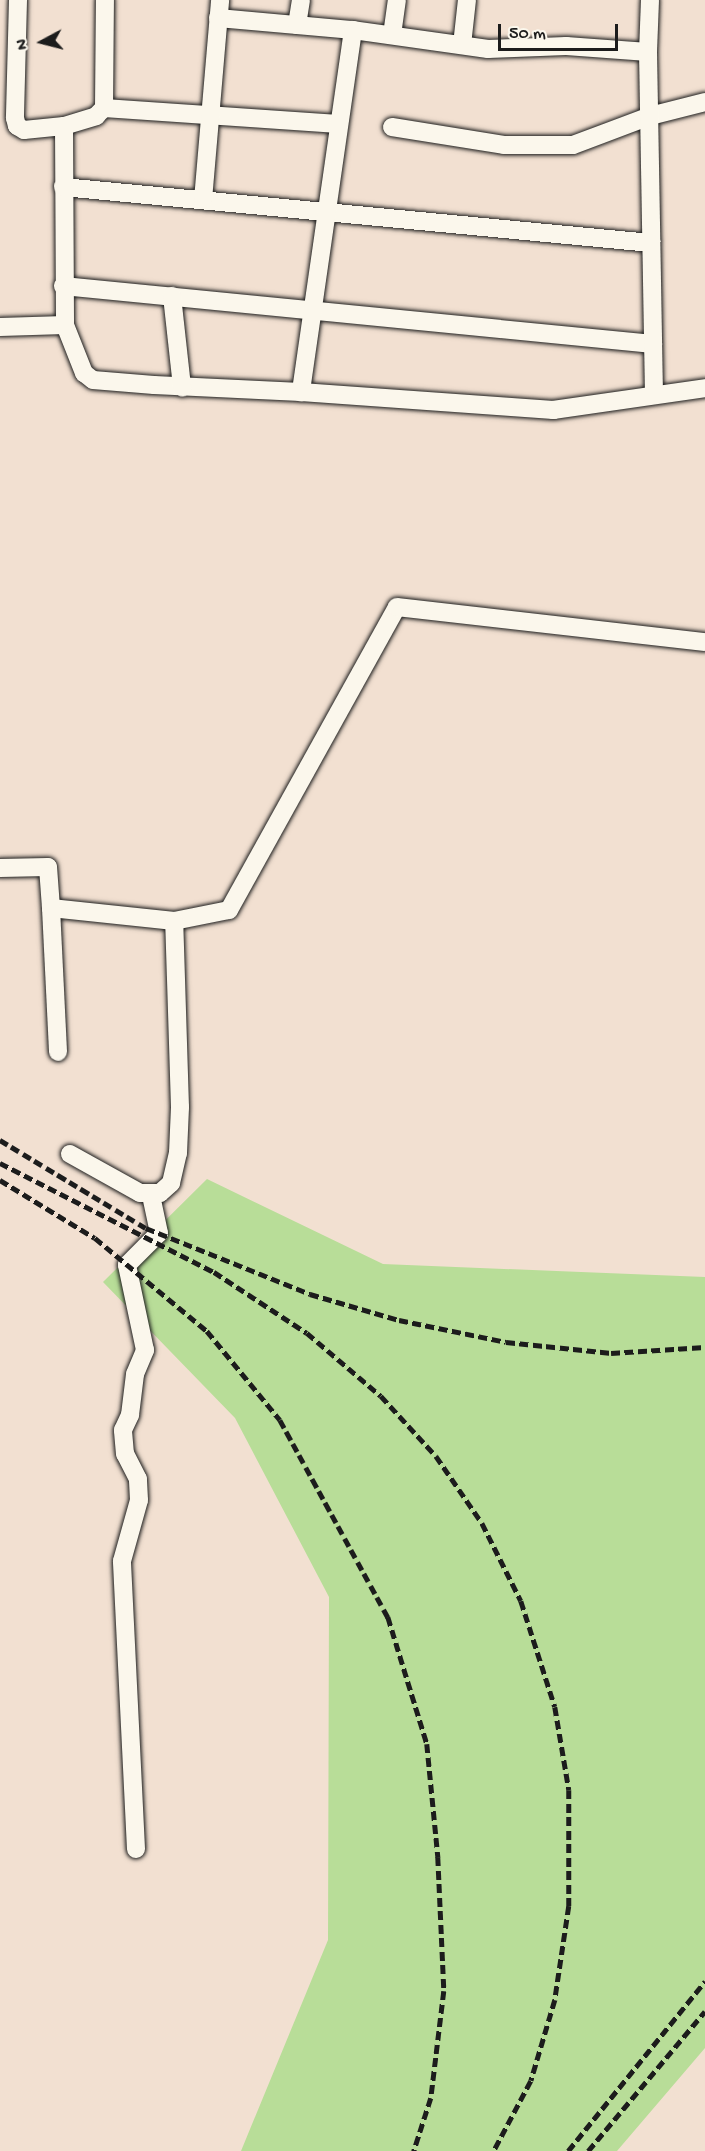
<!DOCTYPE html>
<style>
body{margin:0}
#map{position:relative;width:705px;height:2151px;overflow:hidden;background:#f2e0d1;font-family:"Gochi Hand",sans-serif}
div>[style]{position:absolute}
.green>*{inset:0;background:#b8dd98}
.roads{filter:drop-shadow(0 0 2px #1c1c1c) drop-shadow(0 0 2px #1c1c1c)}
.minor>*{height:18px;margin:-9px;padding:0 9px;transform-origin:9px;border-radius:9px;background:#fbf7ec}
.rail>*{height:4.5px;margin-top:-2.25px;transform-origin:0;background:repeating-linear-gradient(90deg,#1c1c1c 0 9px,transparent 0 13.5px)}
span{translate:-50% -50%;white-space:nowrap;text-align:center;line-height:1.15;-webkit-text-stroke:6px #fbf7ec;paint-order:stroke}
.north{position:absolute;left:12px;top:12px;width:60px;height:60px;-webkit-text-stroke:4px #fbf7ec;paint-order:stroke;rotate:263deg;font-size:16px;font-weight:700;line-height:24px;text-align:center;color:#1c1c1c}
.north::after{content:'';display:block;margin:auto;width:21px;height:27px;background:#1c1c1c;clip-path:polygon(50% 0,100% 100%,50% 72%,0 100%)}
.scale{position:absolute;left:498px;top:24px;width:120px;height:27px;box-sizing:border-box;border:3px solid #1c1c1c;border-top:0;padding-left:8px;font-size:18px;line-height:21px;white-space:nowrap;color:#1c1c1c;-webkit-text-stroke:4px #fbf7ec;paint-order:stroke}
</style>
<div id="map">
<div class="green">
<i style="clip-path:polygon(207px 1179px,383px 1264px,705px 1277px,705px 2048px,617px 2151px,241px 2151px,328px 1940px,329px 1597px,235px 1418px,103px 1282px)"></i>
</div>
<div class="roads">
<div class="minor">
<i style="left:18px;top:0;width:118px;rotate:91.5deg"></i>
<i style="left:15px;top:118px;width:8px;rotate:76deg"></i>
<i style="left:17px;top:126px;width:8px;rotate:30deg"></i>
<i style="left:24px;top:130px;width:40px;rotate:-5.7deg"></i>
<i style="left:64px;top:126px;width:34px;rotate:-17deg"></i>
<i style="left:96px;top:116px;width:11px;rotate:-45deg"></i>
<i style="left:104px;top:108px;width:108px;rotate:-89.5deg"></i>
<i style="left:218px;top:18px;width:136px;rotate:5.1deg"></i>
<i style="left:297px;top:25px;width:25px;rotate:-81deg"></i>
<i style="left:392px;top:35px;width:35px;rotate:-82deg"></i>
<i style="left:462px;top:45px;width:45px;rotate:-83.7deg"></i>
<i style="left:648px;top:52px;width:52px;rotate:-87.8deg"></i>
<i style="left:104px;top:108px;width:235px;rotate:3.9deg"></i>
<i style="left:64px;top:126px;width:199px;rotate:89.7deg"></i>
<i style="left:65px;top:325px;width:52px;rotate:68.4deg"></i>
<i style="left:84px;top:373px;width:11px;rotate:38deg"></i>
<i style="left:93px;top:380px;width:61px;rotate:4.7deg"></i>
<i style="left:154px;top:385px;width:147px;rotate:2.7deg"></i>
<i style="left:392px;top:127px;width:113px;rotate:9.1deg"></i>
<i style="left:504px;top:145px;width:69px"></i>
<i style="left:573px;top:145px;width:82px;rotate:-20.6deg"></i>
<i style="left:650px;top:116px;width:57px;rotate:-14.3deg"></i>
<i style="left:63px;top:187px;width:591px;rotate:5.44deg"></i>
<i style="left:203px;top:200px;width:201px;rotate:-85.1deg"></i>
<i style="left:63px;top:286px;width:593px;rotate:5.61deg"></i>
<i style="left:172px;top:296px;width:92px;rotate:83.7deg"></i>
<i style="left:0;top:327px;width:65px;rotate:-1.8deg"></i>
<i style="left:654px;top:395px;width:343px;rotate:-91deg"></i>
<i style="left:648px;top:52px;width:82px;rotate:-175.8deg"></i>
<i style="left:566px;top:46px;width:78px;rotate:177.8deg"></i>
<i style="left:488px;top:49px;width:136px;rotate:-172deg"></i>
<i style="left:353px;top:30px;width:366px;rotate:98.2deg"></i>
<i style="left:301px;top:392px;width:253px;rotate:4.1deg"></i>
<i style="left:553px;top:410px;width:154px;rotate:-8.2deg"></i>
<i style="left:0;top:868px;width:48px;rotate:-1.2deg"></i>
<i style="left:48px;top:867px;width:41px;rotate:85.8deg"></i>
<i style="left:51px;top:908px;width:124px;rotate:6deg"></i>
<i style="left:174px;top:921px;width:56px;rotate:-11.3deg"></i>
<i style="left:229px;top:910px;width:346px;rotate:-61deg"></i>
<i style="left:397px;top:607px;width:310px;rotate:6.5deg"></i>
<i style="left:51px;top:908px;width:144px;rotate:87.2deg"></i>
<i style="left:70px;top:1154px;width:80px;rotate:29.1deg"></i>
<i style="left:140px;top:1193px;width:20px"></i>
<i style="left:160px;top:1193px;width:15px;rotate:-42deg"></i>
<i style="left:171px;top:1183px;width:31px;rotate:-77deg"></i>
<i style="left:178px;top:1153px;width:46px;rotate:-87.5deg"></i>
<i style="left:180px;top:1107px;width:186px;rotate:-91.8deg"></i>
<i style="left:136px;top:1849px;width:288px;rotate:-92.8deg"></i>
<i style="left:122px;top:1561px;width:63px;rotate:-74.4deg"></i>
<i style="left:139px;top:1500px;width:21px;rotate:-93deg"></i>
<i style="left:138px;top:1479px;width:28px;rotate:-117deg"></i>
<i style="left:125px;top:1454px;width:24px;rotate:-95deg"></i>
<i style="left:123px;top:1430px;width:17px;rotate:-65deg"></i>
<i style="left:130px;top:1415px;width:41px;rotate:-83deg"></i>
<i style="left:135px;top:1374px;width:26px;rotate:-67deg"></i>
<i style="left:145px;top:1350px;width:87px;rotate:-102deg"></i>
<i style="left:127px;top:1265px;width:45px;rotate:-45deg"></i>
<i style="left:159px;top:1233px;width:40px;rotate:-102deg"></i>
</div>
</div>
<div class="rail">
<i style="left:0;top:1140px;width:170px;rotate:31.1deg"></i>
<i style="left:146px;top:1228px;width:177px;rotate:21.9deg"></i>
<i style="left:310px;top:1294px;width:93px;rotate:16.3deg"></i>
<i style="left:399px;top:1320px;width:109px;rotate:11.6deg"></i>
<i style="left:506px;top:1342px;width:106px;rotate:6deg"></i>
<i style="left:611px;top:1353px;width:94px;rotate:-3.7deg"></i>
<i style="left:0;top:1163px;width:240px;rotate:27deg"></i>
<i style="left:214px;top:1272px;width:111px;rotate:33.3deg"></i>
<i style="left:307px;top:1333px;width:97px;rotate:40.4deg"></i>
<i style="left:381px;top:1396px;width:81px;rotate:47.5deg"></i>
<i style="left:436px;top:1456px;width:81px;rotate:55.5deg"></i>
<i style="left:482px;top:1523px;width:87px;rotate:63.4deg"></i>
<i style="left:521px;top:1601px;width:111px;rotate:72.2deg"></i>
<i style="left:555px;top:1707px;width:84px;rotate:80.4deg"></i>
<i style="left:569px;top:1790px;width:116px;rotate:90deg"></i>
<i style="left:569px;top:1906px;width:95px;rotate:98.5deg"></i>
<i style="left:555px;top:2000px;width:84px;rotate:106.5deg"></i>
<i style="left:531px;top:2081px;width:79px;rotate:117.9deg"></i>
<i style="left:0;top:1180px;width:111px;rotate:31.4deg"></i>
<i style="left:95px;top:1238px;width:146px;rotate:39.7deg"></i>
<i style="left:207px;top:1331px;width:115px;rotate:50.6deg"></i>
<i style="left:280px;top:1420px;width:225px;rotate:61.3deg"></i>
<i style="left:388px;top:1617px;width:133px;rotate:72.9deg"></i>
<i style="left:427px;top:1744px;width:114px;rotate:84.4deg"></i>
<i style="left:438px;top:1857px;width:134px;rotate:87.4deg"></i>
<i style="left:444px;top:1991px;width:108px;rotate:96.9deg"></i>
<i style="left:431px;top:2098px;width:56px;rotate:107.8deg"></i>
<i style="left:568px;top:2151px;width:218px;rotate:-51.1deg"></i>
<i style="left:588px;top:2151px;width:182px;rotate:-50.1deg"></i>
</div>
<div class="north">N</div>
<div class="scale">50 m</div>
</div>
